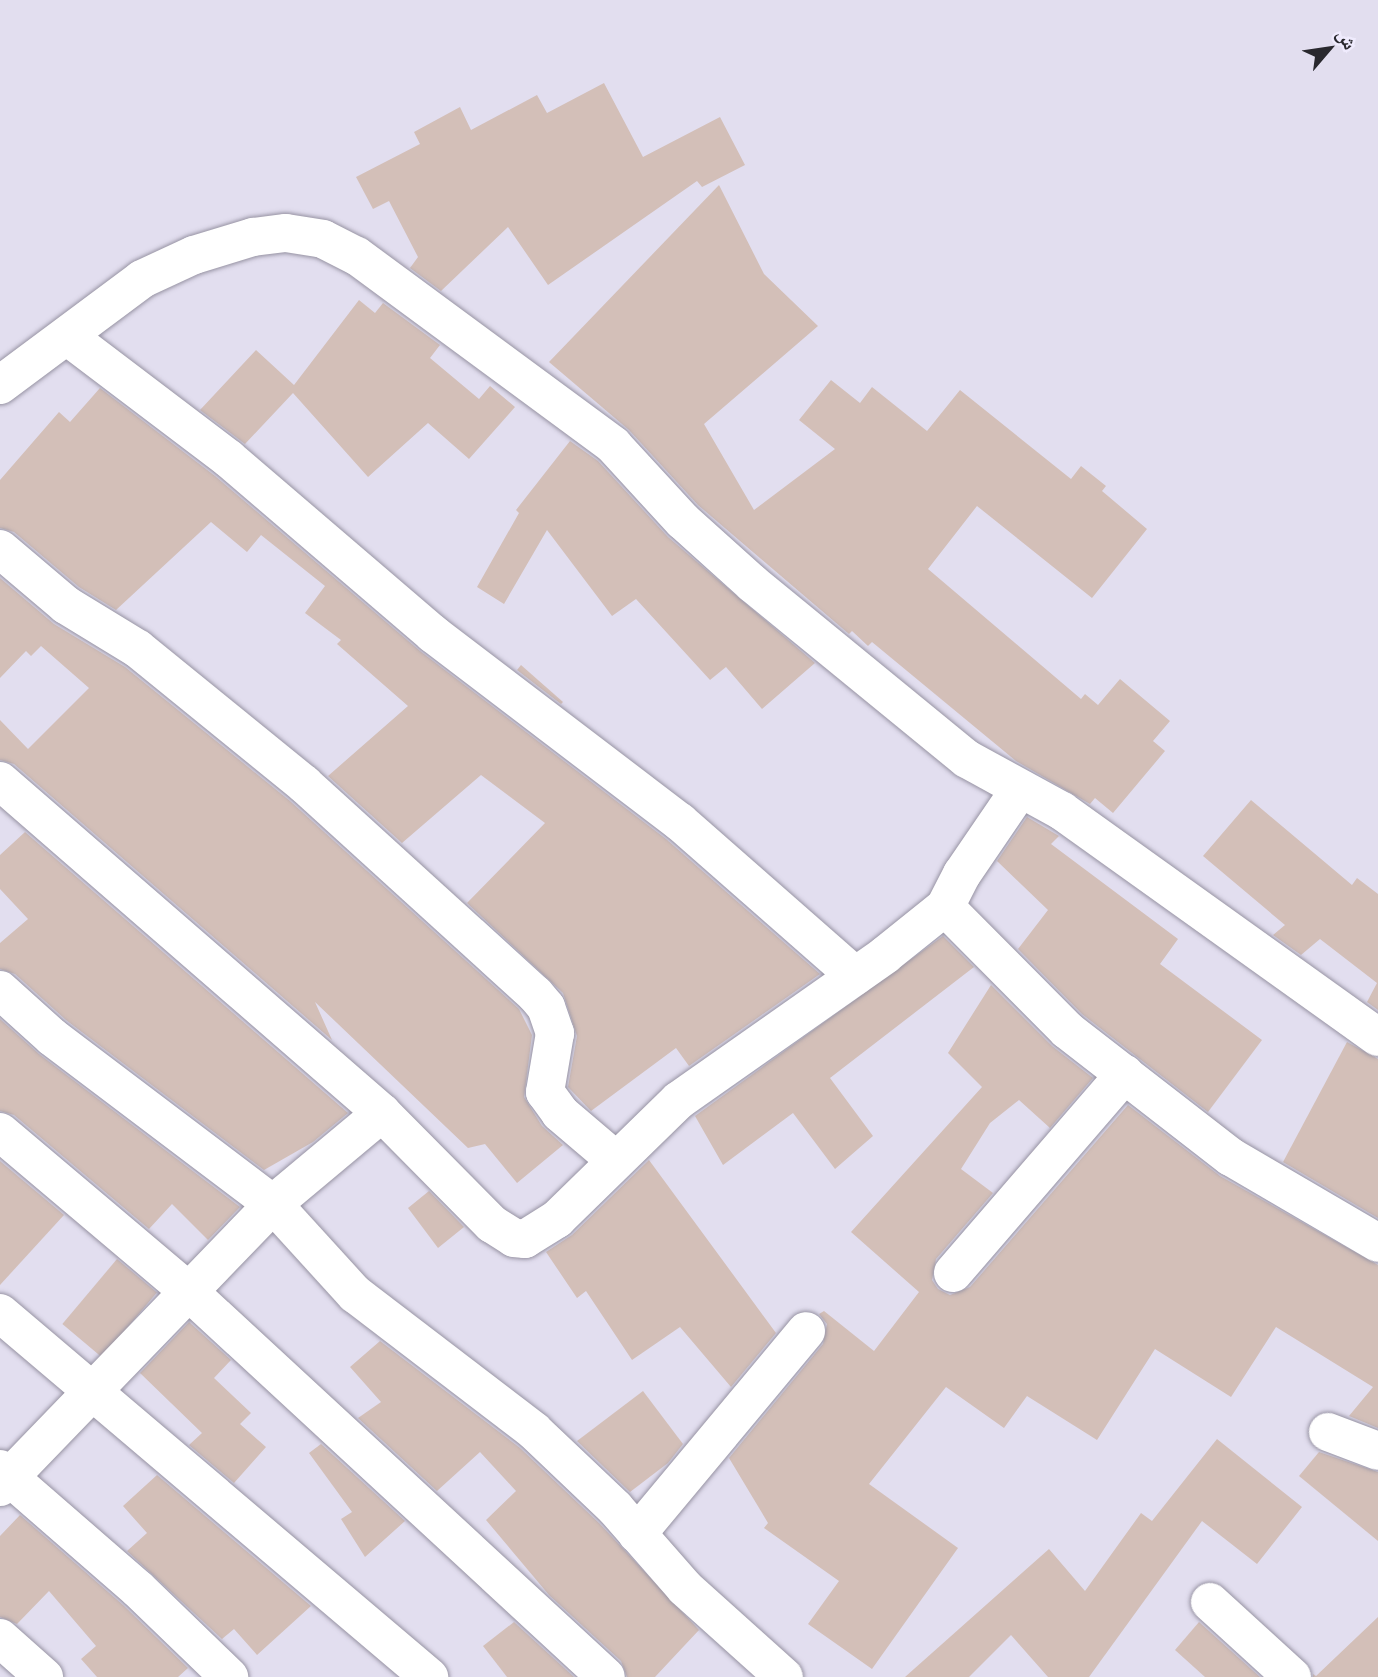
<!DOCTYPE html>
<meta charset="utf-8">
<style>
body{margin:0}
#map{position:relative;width:1378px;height:1677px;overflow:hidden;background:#e2deef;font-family:"Open Sans","Noto Naskh Arabic",sans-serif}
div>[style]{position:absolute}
.building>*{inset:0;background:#d3bfb8;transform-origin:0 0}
.roads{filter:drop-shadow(0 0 2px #9793a3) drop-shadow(0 0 2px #9793a3)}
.minor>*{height:38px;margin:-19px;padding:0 19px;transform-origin:19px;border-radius:19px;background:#fff}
span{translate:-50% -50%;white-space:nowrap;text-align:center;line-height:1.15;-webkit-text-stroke:7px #efebfd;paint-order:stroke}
.north{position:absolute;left:1294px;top:14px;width:70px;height:70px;-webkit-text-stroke:5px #efebfd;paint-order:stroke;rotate:61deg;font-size:19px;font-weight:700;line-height:28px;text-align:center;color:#29282e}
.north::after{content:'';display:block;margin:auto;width:24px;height:32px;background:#29282e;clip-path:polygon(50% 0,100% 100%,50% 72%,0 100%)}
</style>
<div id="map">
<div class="building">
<i style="clip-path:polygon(604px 83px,643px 157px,720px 117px,745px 165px,702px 187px,697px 181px,548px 285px,508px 227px,441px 291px,410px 268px,418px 257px,389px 201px,373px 209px,356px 177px,420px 144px,414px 132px,460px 107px,471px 130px,537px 95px,547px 113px)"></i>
<i style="clip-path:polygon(719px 185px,764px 274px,818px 326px,704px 424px,754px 510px,835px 449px,799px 420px,831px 380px,860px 403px,872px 387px,927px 431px,960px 390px,1071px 479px,1081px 466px,1106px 486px,1102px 491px,1147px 529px,1092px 598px,977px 506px,928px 569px,1081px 699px,1085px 694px,1098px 705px,1120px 679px,1170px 721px,1153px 741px,1165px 751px,1113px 813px,1095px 798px,1090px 804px,1016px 761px,872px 642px,868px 646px,852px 631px,849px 634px,698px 505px,629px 430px,549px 362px)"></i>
<i style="clip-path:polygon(359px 300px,375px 313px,383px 303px,440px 345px,430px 358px,479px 399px,490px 386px,515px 407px,469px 459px,428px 423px,368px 477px,293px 393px,245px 444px,200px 410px,256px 350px,294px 385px)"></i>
<i style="clip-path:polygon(100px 388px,215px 476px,420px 651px,666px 839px,820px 974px,689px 1066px,676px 1048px,591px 1111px,568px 1087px,577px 1036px,563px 993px,467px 903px,545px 823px,481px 775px,402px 843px,328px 776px,408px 706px,337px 644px,341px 640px,305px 613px,325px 586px,261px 535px,247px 552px,211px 522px,116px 610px,79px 587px,14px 532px,0 528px,0 480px,59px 412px,70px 422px)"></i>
<i style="clip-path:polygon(570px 441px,598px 461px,668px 537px,815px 663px,762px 709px,726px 667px,710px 680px,636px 599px,612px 616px,547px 530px,504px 604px,477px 587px,519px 513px,516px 510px)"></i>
<i style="clip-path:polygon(0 578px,54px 624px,125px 667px,290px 801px,519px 1009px,532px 1035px,524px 1097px,542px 1126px,563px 1145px,517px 1183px,485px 1144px,468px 1148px,315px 1002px,332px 1040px,14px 764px,0 760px,0 720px,28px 749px,89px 688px,41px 646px,31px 656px,26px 651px,0 678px)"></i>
<i style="clip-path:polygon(521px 665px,563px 702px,561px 704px,517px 670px)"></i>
<i style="clip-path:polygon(1251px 800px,1352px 885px,1357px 878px,1378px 894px,1378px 1010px,1367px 1002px,1377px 983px,1320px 939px,1301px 955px,1273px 935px,1285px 925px,1203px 856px)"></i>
<i style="clip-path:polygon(1027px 817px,1059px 836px,1051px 844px,1178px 939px,1160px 964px,1262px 1040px,1208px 1112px,1082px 1014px,1018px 949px,1048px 910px,997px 861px)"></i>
<i style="clip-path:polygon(25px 832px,348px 1113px,313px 1142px,264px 1170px,66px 1020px,15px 974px,0 969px,0 943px,28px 919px,0 889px,0 855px)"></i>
<i style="clip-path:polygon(943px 936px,974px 967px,830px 1078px,873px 1136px,835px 1169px,793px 1113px,723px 1165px,695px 1116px)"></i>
<i style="clip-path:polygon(991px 985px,1052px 1046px,1093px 1078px,1050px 1128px,1019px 1100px,990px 1123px,961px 1169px,993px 1193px,936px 1259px,932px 1280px,938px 1289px,950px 1295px,970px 1287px,1128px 1105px,1220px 1176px,1378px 1265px,1378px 1428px,1349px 1416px,1373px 1387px,1276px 1327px,1231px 1397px,1155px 1349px,1097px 1440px,1027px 1396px,1004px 1428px,946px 1387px,869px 1484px,958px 1548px,872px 1669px,808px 1624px,839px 1581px,764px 1528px,768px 1523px,729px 1458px,823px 1344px,827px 1324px,819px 1314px,824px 1311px,874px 1351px,919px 1292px,851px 1232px,982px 1087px,948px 1053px)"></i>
<i style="clip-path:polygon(0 1019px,39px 1054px,240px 1207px,208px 1240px,172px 1204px,149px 1229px,14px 1115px,0 1111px)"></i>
<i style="clip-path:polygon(1347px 1042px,1378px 1059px,1378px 1218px,1283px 1162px)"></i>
<i style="clip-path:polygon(649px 1160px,776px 1333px,731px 1387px,680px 1327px,632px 1360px,586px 1291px,577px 1298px,546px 1252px,572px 1235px)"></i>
<i style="clip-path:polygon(0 1161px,64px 1215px,0 1285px)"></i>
<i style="clip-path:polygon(429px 1191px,464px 1227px,438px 1248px,408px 1208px)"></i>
<i style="left:117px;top:1259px;width:52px;height:85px;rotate:40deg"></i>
<i style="clip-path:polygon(189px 1322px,231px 1360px,214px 1378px,251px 1413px,240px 1424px,266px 1447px,234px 1483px,189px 1445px,202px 1433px,140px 1373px)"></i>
<i style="clip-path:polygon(380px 1341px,520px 1448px,599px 1523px,699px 1630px,655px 1677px,627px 1677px,621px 1661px,549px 1595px,486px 1520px,516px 1491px,480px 1452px,437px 1491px,358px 1418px,381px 1402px,350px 1367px)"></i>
<i style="clip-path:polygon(643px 1391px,683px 1444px,668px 1463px,630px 1492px,577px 1441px)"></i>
<i style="clip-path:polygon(1217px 1439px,1302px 1507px,1257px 1564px,1202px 1521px,1089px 1677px,1048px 1677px,1011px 1635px,969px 1677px,905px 1677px,1049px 1549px,1085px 1591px,1141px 1513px,1152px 1521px)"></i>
<i style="clip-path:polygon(321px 1444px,405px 1521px,365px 1557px,341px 1519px,352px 1512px,309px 1453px)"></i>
<i style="clip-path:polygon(1319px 1452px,1378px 1472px,1378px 1541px,1299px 1476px)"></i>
<i style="clip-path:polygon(157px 1475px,311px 1606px,257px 1655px,234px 1629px,222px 1639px,127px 1551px,147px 1533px,123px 1506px)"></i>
<i style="clip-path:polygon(20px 1515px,123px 1605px,188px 1668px,178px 1677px,97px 1677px,81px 1659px,96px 1646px,49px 1591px,17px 1624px,0 1617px,0 1536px)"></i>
<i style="clip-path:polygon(1378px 1617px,1378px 1677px,1313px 1677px,1313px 1674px,1316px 1676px)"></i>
<i style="clip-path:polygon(514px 1622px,574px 1677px,507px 1677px,483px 1646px)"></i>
<i style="clip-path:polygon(1199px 1622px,1260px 1677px,1205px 1677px,1175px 1650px)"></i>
</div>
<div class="roads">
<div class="minor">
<i style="left:67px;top:336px;width:203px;rotate:37.2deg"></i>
<i style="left:229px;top:459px;width:269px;rotate:40.6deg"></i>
<i style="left:433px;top:634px;width:310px;rotate:37.3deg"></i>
<i style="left:680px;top:822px;width:233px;rotate:41.3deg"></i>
<i style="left:0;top:385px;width:177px;rotate:-36.7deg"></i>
<i style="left:142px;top:279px;width:57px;rotate:-24.8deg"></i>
<i style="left:194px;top:255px;width:62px;rotate:-17deg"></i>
<i style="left:253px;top:237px;width:33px;rotate:-7deg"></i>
<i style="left:286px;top:233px;width:37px;rotate:9deg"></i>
<i style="left:323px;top:239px;width:38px;rotate:27deg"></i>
<i style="left:357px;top:256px;width:318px;rotate:36.4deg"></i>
<i style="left:613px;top:445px;width:103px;rotate:47.4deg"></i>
<i style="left:683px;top:521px;width:94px;rotate:42deg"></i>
<i style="left:753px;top:584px;width:276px;rotate:39.3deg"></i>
<i style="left:967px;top:759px;width:108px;rotate:28.7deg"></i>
<i style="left:1062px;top:811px;width:388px;rotate:35.6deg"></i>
<i style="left:0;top:549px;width:87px;rotate:40.3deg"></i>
<i style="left:66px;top:605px;width:84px;rotate:31.4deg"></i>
<i style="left:138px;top:649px;width:214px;rotate:39.1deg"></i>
<i style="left:304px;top:784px;width:312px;rotate:42.3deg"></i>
<i style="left:535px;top:994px;width:17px;rotate:50deg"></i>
<i style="left:546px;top:1007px;width:28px;rotate:71deg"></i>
<i style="left:555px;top:1033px;width:60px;rotate:99.6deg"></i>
<i style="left:545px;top:1092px;width:26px;rotate:54deg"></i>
<i style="left:560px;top:1113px;width:71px;rotate:40.4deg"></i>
<i style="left:0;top:781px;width:506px;rotate:40.99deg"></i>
<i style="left:382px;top:1113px;width:156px;rotate:45.3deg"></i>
<i style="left:492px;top:1224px;width:26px;rotate:32deg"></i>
<i style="left:514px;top:1238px;width:11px;rotate:5deg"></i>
<i style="left:525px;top:1239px;width:38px;rotate:-32deg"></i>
<i style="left:557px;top:1219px;width:170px;rotate:-44.3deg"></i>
<i style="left:679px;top:1100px;width:252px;rotate:-35.1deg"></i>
<i style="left:885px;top:955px;width:77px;rotate:-38.7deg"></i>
<i style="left:945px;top:907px;width:37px;rotate:-63deg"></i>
<i style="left:962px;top:874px;width:103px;rotate:-55.7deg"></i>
<i style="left:945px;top:907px;width:173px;rotate:45.2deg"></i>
<i style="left:1067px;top:1030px;width:207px;rotate:37.8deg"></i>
<i style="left:1231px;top:1157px;width:170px;rotate:30.3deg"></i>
<i style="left:0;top:990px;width:70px;rotate:42.1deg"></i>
<i style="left:52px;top:1037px;width:277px;rotate:37.1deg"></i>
<i style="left:273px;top:1204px;width:122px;rotate:47.7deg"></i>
<i style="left:355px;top:1294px;width:225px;rotate:37.4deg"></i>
<i style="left:534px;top:1431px;width:112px;rotate:43.5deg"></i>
<i style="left:615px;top:1508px;width:106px;rotate:48.8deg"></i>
<i style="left:685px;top:1588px;width:133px;rotate:42deg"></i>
<i style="left:0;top:1132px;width:245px;rotate:40.2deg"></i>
<i style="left:187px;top:1290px;width:570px;rotate:42.73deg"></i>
<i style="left:953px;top:1273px;width:263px;rotate:-49.2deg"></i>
<i style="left:0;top:1313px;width:563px;rotate:40.31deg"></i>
<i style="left:1328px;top:1432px;width:53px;rotate:20.8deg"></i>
<i style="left:0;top:1469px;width:183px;rotate:41deg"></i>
<i style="left:138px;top:1589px;width:127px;rotate:44deg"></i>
<i style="left:0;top:1487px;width:393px;rotate:-46deg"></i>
<i style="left:273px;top:1204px;width:142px;rotate:-39.9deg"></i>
<i style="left:637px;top:1534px;width:264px;rotate:-50.2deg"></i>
<i style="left:1210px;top:1602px;width:111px;rotate:42.4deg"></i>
<i style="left:0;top:1638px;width:59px;rotate:41.6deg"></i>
</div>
</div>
<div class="north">ش</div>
</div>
